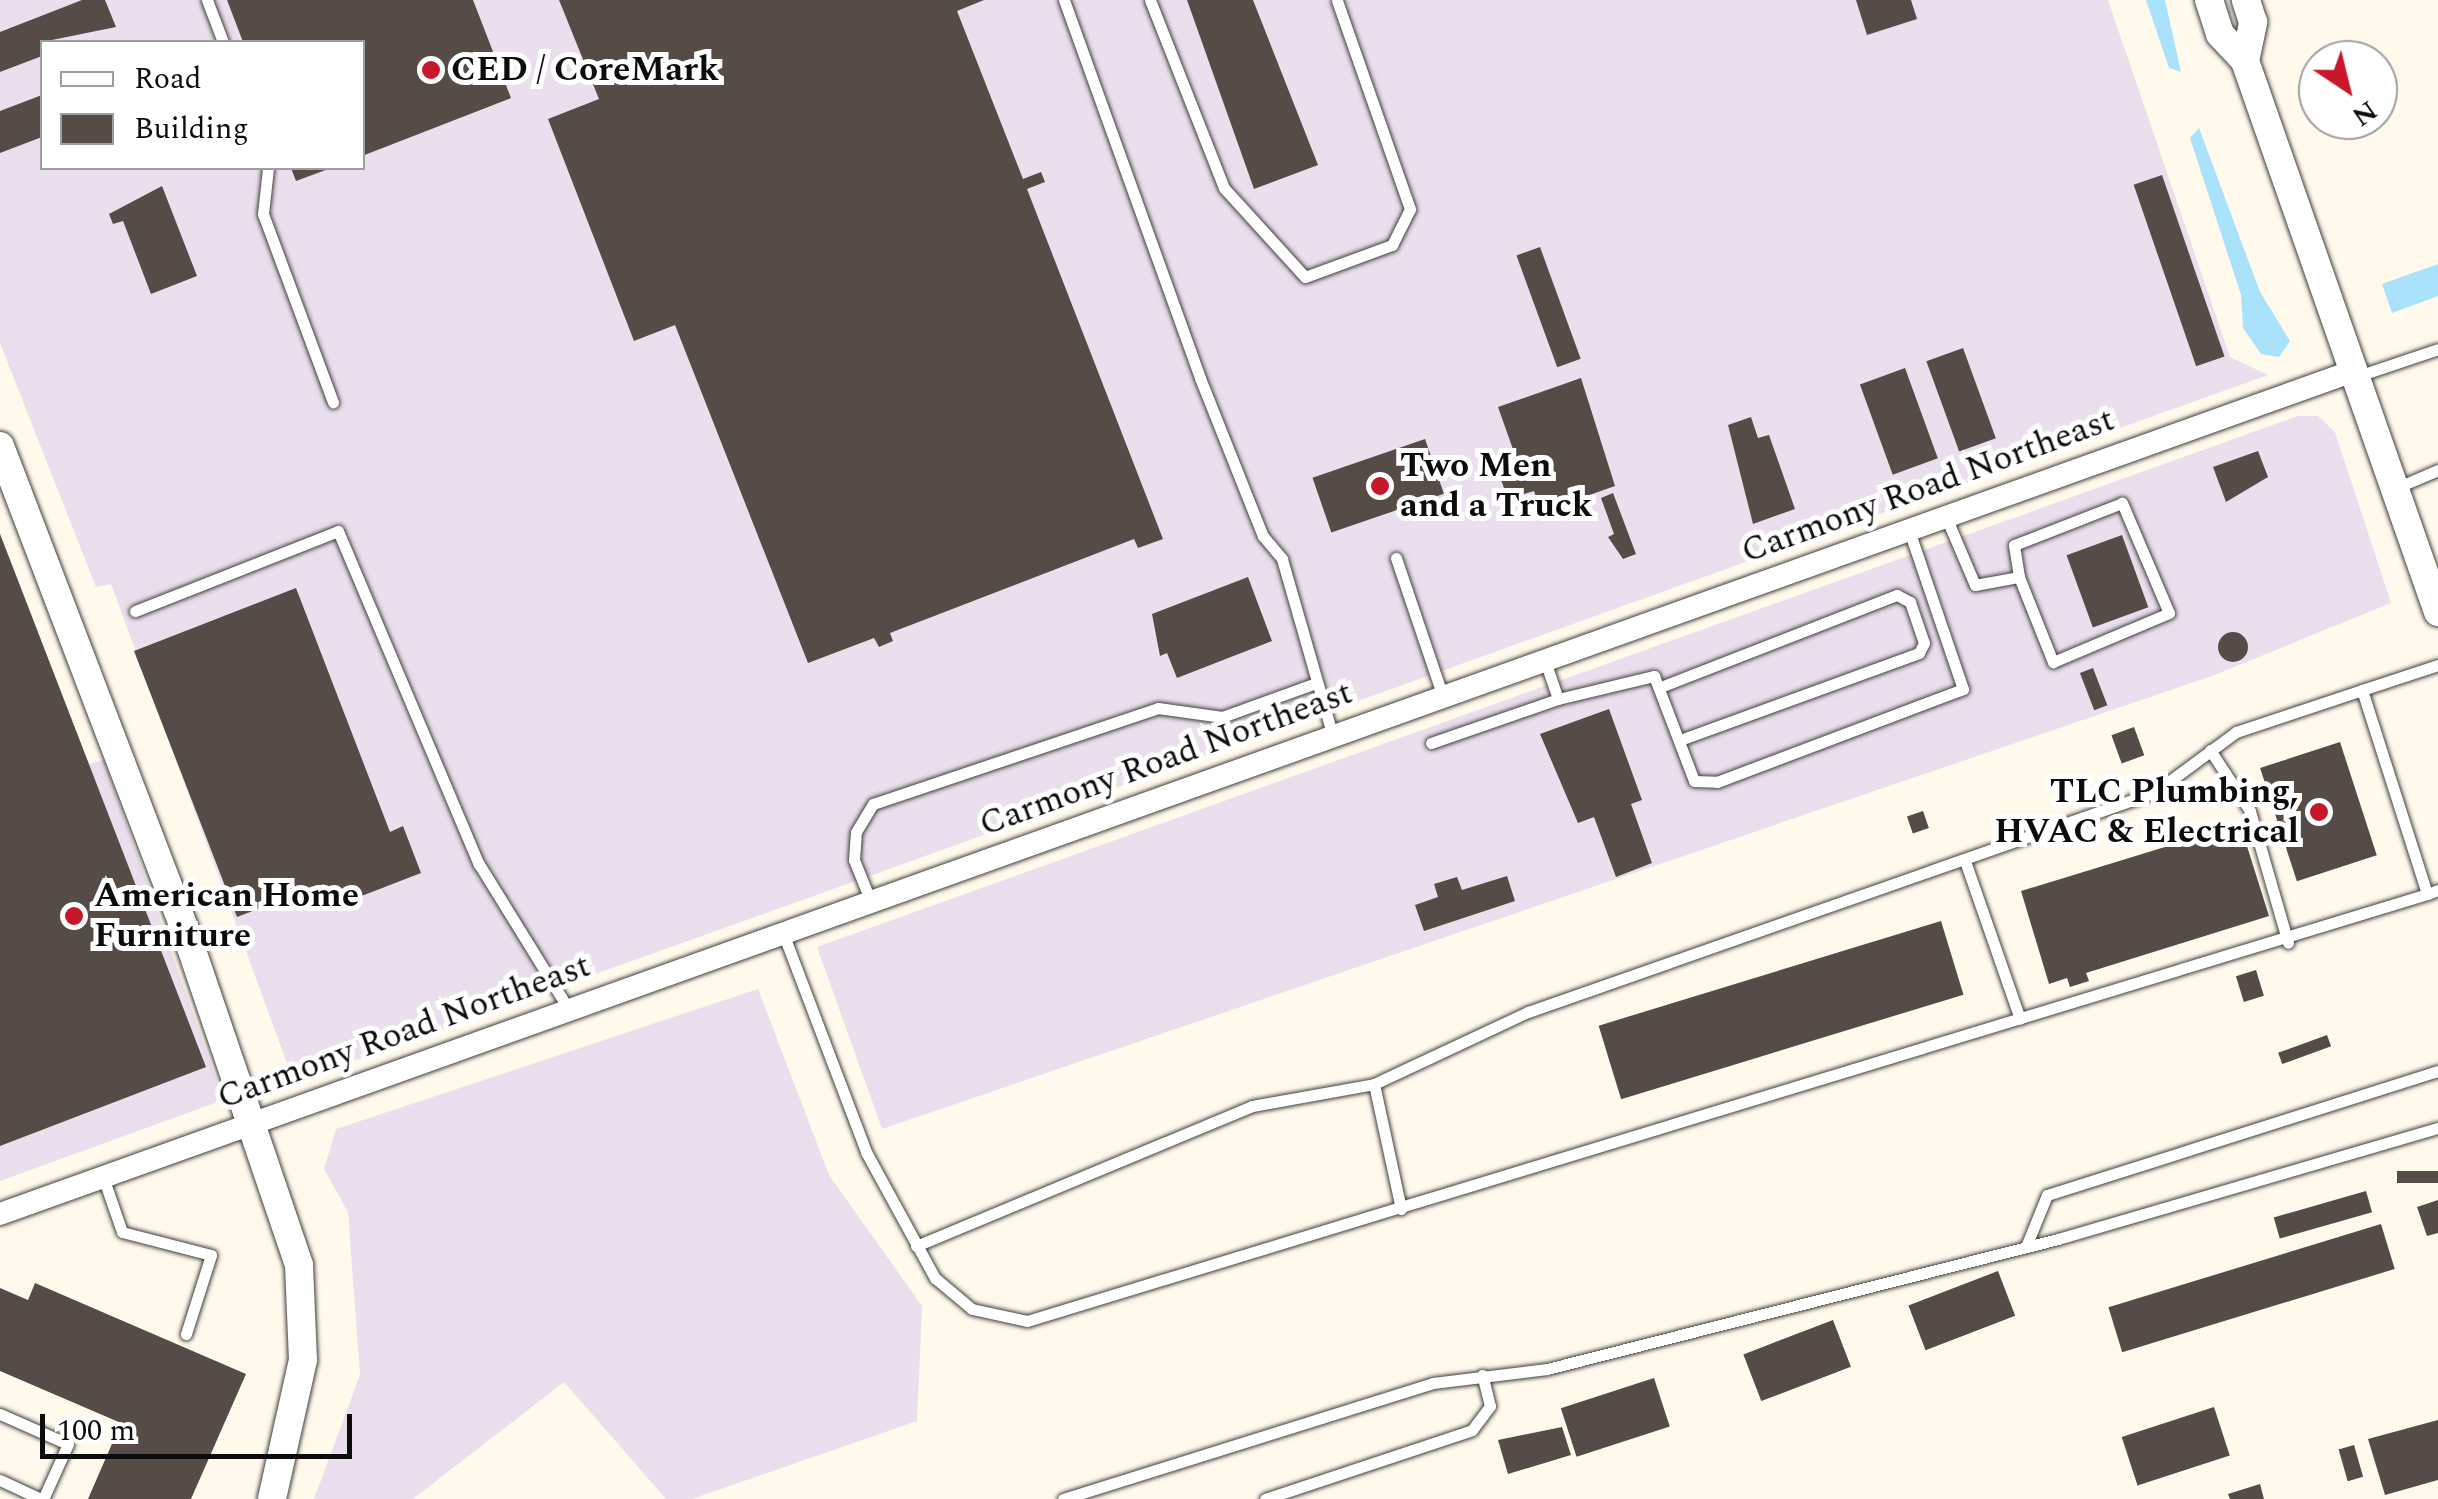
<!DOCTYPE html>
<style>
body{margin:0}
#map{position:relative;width:2438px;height:1499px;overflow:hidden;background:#fffaeb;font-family:Spectral,serif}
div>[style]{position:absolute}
.industrial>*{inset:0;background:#eadfec}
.water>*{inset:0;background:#aae2fc}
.building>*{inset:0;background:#554c47;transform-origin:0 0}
.round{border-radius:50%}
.roads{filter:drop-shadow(0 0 2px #3f3f3f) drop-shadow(0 0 2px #3f3f3f)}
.service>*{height:11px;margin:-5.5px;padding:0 5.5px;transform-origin:5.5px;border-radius:5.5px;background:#fff}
.minor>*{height:22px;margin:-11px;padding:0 11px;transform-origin:11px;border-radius:11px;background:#fff}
.tertiary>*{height:28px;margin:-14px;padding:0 14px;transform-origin:14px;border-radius:14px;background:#fff}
.dots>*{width:28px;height:28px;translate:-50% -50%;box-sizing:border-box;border:5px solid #fff;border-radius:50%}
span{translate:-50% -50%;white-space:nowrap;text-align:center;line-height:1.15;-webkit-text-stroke:10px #fff;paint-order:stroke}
.poi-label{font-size:35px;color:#0c0c0c;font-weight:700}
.left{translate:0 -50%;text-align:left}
.right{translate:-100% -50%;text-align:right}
.street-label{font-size:35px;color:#0c0c0c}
.legend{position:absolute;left:40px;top:40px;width:325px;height:130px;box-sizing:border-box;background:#fff;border:2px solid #9e9e9e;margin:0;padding:12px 18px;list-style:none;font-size:30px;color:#0c0c0c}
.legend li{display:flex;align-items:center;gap:20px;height:50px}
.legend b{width:50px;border:2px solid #9e9e9e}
.north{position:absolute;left:2298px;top:40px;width:100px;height:100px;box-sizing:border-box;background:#fff;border:2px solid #9e9e9e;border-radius:50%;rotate:145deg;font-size:28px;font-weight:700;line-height:40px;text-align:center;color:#0c0c0c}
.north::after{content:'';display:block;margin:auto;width:35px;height:45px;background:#c7182b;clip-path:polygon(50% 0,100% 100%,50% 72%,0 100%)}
.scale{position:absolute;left:40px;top:1414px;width:312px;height:45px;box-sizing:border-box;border:5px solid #0c0c0c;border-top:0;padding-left:12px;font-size:30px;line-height:35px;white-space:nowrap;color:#0c0c0c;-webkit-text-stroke:8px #fff;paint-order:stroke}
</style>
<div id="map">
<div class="industrial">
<i style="clip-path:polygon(evenodd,0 0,2108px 0,2230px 357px,2268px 375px,294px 1082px,111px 584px,96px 587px,0 343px,0 0,42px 42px,362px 42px,362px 168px,42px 168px,42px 42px)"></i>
<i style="clip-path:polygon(2298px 416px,2318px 416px,2335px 432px,2391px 603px,2212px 676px,882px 1129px,817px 947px)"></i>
<i style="clip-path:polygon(0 533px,89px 764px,104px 760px,221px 1093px,215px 1103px,0 1181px)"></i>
<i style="clip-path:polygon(758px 989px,829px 1175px,922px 1306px,917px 1421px,692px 1499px,666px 1499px,564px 1382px,413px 1499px,314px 1499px,360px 1375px,348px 1212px,324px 1169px,336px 1129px)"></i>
</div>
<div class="water">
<i style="clip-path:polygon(2146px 0,2165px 0,2181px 72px,2169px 68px)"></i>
<i style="clip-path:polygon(2199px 128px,2260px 292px,2290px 341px,2279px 357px,2261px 354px,2243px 328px,2241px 295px,2190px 138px)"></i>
<i style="clip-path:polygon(2438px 264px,2438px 296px,2392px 313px,2382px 284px)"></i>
</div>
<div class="building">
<i style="clip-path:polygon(82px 0,105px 0,116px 27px,42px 42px,42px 56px,0 72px,0 32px)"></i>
<i style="clip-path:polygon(227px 0,473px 0,511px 98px,362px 156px,362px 42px,243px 42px)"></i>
<i style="clip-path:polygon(559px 0,984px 0,957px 11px,1023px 179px,1041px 172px,1045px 182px,1027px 189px,1163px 539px,1138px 548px,1134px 539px,890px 633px,893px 641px,879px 647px,874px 638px,808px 663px,675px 325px,634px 341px,548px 119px,599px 99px)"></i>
<i style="clip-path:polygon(1187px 0,1253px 0,1318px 165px,1254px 189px)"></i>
<i style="clip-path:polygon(1856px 0,1911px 0,1917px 19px,1867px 35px)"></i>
<i style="clip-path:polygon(42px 95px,42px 137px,0 153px,0 111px)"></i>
<i style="clip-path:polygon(291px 168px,331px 168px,296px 181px)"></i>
<i style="left:2162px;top:175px;width:192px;height:30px;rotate:71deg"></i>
<i style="clip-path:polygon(162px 186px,197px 276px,151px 294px,123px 221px,113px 224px,109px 214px)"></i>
<i style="left:1540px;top:247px;width:119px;height:25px;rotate:70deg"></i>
<i style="left:1963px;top:348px;width:96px;height:39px;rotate:70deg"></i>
<i style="left:1905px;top:368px;width:96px;height:48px;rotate:70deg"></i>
<i style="clip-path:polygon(1581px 378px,1615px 486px,1541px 512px,1534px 491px,1508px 499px,1500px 477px,1520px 469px,1498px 407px)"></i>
<i style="clip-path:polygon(1751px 417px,1758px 438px,1769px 435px,1795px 509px,1753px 524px,1728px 425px)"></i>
<i style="left:1425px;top:439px;width:58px;height:119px;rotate:71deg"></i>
<i style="clip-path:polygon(2258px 451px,2268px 477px,2226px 502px,2213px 467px)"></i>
<i style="clip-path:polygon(1613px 493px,1636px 554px,1623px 559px,1608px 537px,1614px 534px,1601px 498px)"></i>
<i style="clip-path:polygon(0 534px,206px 1067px,0 1146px)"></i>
<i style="left:2122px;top:535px;width:77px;height:59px;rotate:70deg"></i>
<i style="clip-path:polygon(1248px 577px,1272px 641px,1177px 678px,1167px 653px,1160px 656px,1152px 614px)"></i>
<i style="clip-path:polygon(296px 588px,390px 832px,403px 826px,421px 873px,333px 907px,324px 884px,237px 917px,134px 651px)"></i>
<i class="round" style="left:2218px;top:632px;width:30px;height:30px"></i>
<i style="left:2093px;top:668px;width:40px;height:14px;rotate:69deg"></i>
<i style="clip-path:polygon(1609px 709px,1642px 800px,1631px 804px,1652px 863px,1616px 877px,1594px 817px,1578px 823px,1540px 734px)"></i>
<i style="left:2134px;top:727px;width:30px;height:24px;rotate:70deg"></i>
<i style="left:2340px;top:742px;width:119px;height:84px;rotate:72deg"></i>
<i style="left:1923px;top:811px;width:18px;height:17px;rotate:71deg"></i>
<i style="clip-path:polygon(2240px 824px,2269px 916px,2086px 973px,2089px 981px,2070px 987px,2067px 978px,2049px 984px,2021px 891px)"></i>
<i style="clip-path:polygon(1507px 876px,1515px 901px,1424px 931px,1415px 905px,1438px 897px,1434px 884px,1457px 877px,1462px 890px)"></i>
<i style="left:1941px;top:921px;width:77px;height:358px;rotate:73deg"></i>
<i style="left:2256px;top:970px;width:27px;height:21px;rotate:73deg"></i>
<i style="left:2327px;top:1035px;width:12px;height:52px;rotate:70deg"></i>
<i style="left:2438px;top:1171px;width:12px;height:41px;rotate:90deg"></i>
<i style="left:2366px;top:1191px;width:22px;height:96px;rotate:74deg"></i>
<i style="clip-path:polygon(2438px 1200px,2438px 1233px,2427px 1236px,2417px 1207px)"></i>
<i style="left:2381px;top:1224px;width:47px;height:285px;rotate:73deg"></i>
<i style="left:1998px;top:1271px;width:48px;height:96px;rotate:69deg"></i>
<i style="clip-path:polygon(35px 1283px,246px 1374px,191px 1499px,88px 1499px,121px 1423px,0 1371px,0 1288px,28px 1300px)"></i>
<i style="left:1833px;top:1320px;width:50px;height:96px;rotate:69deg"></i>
<i style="left:1654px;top:1378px;width:51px;height:98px;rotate:72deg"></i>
<i style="left:2214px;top:1407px;width:51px;height:97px;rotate:72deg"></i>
<i style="clip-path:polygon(2438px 1420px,2438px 1480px,2385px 1495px,2368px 1439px)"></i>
<i style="clip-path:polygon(1562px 1427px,1571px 1455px,1508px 1474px,1498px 1440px)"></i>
<i style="left:2354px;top:1445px;width:33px;height:16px;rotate:74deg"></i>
<i style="clip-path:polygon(2260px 1484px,2264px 1499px,2230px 1499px,2228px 1494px)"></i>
</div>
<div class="roads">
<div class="service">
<i style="left:207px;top:0;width:45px;rotate:69.1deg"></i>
<i style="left:1064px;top:0;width:402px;rotate:70.2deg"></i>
<i style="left:1200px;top:378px;width:170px;rotate:68.3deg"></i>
<i style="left:1263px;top:536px;width:30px;rotate:50deg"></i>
<i style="left:1282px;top:559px;width:185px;rotate:74deg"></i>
<i style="left:1150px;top:0;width:202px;rotate:68.5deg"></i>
<i style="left:1224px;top:188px;width:120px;rotate:47.7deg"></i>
<i style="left:1305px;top:277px;width:93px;rotate:-20.2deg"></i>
<i style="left:1392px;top:245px;width:40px;rotate:-63.4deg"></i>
<i style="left:1410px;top:209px;width:221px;rotate:-109.3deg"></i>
<i style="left:268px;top:168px;width:46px;rotate:96.2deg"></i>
<i style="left:263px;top:214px;width:201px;rotate:69.6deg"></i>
<i style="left:2358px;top:376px;width:84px;rotate:-18.6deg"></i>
<i style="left:2396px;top:488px;width:46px;rotate:-23.2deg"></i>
<i style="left:1946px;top:517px;width:74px;rotate:66.9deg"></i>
<i style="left:1975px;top:585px;width:45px;rotate:-10.3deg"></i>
<i style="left:2019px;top:577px;width:92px;rotate:68.2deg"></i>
<i style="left:2053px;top:662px;width:126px;rotate:-22.9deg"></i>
<i style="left:2169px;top:613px;width:120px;rotate:-113.1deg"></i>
<i style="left:2122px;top:503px;width:116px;rotate:158.7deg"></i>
<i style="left:2014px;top:545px;width:32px;rotate:81deg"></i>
<i style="left:1396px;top:558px;width:147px;rotate:71.3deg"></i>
<i style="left:135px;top:611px;width:218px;rotate:-21.5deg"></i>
<i style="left:338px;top:531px;width:362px;rotate:67.1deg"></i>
<i style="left:479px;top:864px;width:172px;rotate:58.3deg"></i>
<i style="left:1545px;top:661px;width:40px;rotate:71.1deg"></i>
<i style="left:1558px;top:699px;width:99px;rotate:-13.5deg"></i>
<i style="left:1654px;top:676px;width:112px;rotate:69.1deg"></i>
<i style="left:1694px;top:781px;width:23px;rotate:2deg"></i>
<i style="left:1717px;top:782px;width:263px;rotate:-20.7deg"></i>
<i style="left:1963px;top:689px;width:168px;rotate:-108.8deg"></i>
<i style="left:2438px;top:665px;width:80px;rotate:161.8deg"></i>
<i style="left:2362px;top:690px;width:214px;rotate:72.3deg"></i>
<i style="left:2427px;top:894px;width:12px;rotate:-20deg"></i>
<i style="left:1663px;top:686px;width:251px;rotate:-21.3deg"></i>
<i style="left:1897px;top:595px;width:15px;rotate:28deg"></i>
<i style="left:1910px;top:602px;width:43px;rotate:71.1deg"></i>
<i style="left:1924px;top:643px;width:11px;rotate:117deg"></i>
<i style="left:1919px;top:653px;width:254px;rotate:160deg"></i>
<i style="left:1431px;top:743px;width:134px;rotate:-19.1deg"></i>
<i style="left:2210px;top:750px;width:73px;rotate:56.7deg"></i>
<i style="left:2250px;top:811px;width:137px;rotate:73.9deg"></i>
<i style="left:1965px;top:861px;width:167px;rotate:70.8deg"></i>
<i style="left:871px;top:902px;width:45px;rotate:-112deg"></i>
<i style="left:854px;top:860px;width:28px;rotate:-86deg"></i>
<i style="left:856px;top:832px;width:33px;rotate:-59deg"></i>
<i style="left:873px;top:804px;width:301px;rotate:-18.6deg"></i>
<i style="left:1158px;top:708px;width:65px;rotate:8deg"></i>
<i style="left:1222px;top:717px;width:97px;rotate:-19.9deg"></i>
<i style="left:783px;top:933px;width:234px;rotate:69.2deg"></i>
<i style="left:866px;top:1152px;width:144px;rotate:61.3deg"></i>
<i style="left:935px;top:1278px;width:48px;rotate:40deg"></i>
<i style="left:972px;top:1309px;width:56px;rotate:12.3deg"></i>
<i style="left:1027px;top:1321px;width:1464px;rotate:-16.96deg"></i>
<i style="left:1374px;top:1084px;width:128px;rotate:77.8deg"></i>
<i style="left:103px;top:1177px;width:58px;rotate:70.9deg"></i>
<i style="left:122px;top:1232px;width:92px;rotate:14.5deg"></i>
<i style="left:211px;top:1255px;width:83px;rotate:107.6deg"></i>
<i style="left:2027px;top:1244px;width:53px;rotate:-67.8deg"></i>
<i style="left:2047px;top:1195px;width:410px;rotate:-17.6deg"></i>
<i style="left:916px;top:1246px;width:364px;rotate:-22.6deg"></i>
<i style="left:1252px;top:1106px;width:124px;rotate:-10.2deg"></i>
<i style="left:1374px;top:1084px;width:170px;rotate:-25.1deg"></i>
<i style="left:1528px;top:1012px;width:664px;rotate:-19.33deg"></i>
<i style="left:2155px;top:792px;width:101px;rotate:-36.5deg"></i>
<i style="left:2236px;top:732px;width:133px;rotate:-18.4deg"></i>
<i style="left:0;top:1414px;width:74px;rotate:23.8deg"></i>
<i style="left:68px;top:1444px;width:60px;rotate:114.4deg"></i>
<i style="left:0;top:1480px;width:45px;rotate:24.9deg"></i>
<i style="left:1063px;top:1499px;width:388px;rotate:-17.4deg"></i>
<i style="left:1433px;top:1383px;width:115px;rotate:-7deg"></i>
<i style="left:1547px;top:1369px;width:527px;rotate:-14.27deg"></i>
<i style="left:2058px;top:1239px;width:396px;rotate:-16.3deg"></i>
<i style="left:1265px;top:1499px;width:218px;rotate:-18.4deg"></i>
<i style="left:1472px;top:1430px;width:30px;rotate:-53deg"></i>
<i style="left:1490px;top:1406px;width:32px;rotate:-104deg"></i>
</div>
<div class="minor">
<i style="left:0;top:1214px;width:2503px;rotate:-19.71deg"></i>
</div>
<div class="tertiary">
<i style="left:2209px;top:0;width:36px;rotate:72deg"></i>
<i style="left:2220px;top:34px;width:37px;rotate:47deg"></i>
<i style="left:2245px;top:61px;width:584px;rotate:70.7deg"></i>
<i style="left:2245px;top:61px;width:40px;rotate:-78deg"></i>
<i style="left:2253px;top:22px;width:23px;rotate:-108deg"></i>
<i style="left:0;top:446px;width:518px;rotate:69.08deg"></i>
<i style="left:185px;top:930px;width:354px;rotate:71.2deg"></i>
<i style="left:299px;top:1265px;width:95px;rotate:87.6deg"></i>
<i style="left:303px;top:1360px;width:142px;rotate:102.6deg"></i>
</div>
</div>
<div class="dots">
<i style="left:431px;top:70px;background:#c7182b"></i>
<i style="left:1380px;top:486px;background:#c7182b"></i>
<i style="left:2319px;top:812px;background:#c7182b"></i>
<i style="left:74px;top:916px;background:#c7182b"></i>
</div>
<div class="poi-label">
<span class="left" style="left:451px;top:70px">CED / CoreMark</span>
<span class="left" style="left:1400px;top:486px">Two Men<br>and a Truck</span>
<span class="right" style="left:2299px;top:812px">TLC Plumbing,<br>HVAC &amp; Electrical</span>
<span class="left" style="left:94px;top:916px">American Home<br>Furniture</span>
</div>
<div class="street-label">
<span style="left:1928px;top:486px;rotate:-20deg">Carmony Road Northeast</span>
<span style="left:1166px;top:759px;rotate:-20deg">Carmony Road Northeast</span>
<span style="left:404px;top:1032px;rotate:-20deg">Carmony Road Northeast</span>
</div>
<ul class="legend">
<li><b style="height:12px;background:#fff"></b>Road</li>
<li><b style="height:28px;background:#554c47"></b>Building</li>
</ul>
<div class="north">N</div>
<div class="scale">100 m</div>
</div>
